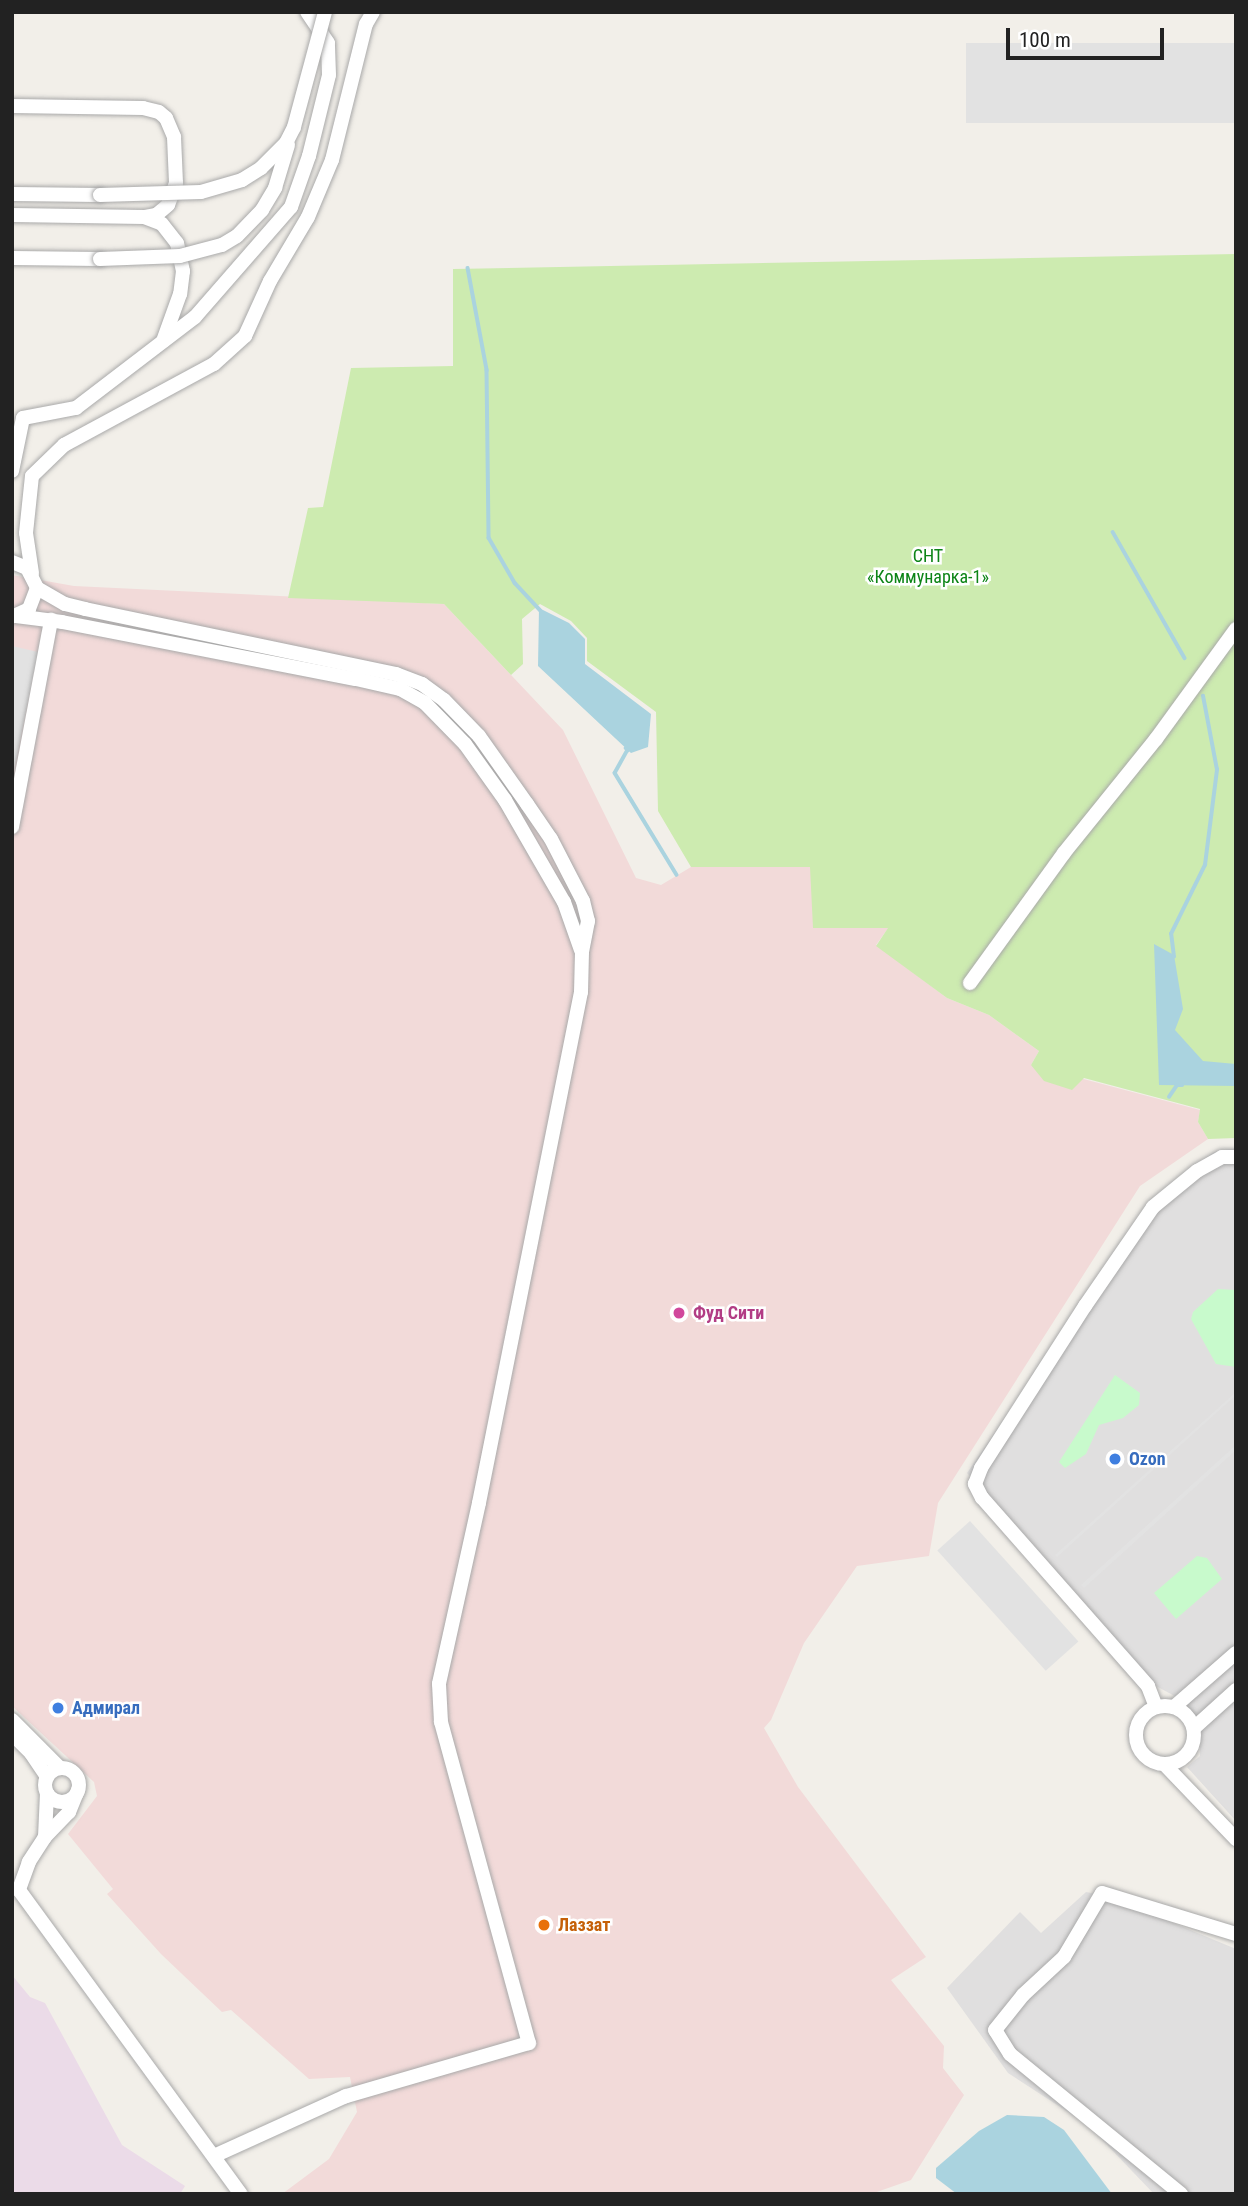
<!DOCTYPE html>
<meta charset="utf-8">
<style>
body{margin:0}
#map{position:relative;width:1248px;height:2206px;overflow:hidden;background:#f2efe9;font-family:"Roboto Condensed",sans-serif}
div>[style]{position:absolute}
.residential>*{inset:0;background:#e0dfdf}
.commercial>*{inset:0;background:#f2dad9}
.industrial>*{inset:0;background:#ebdbe8}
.grass>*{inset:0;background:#cdebb0}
.park>*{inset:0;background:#c8facc}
.parking>*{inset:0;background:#e2e2e2;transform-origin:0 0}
.water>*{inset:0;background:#aad3df}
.stream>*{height:3.5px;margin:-1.75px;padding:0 1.75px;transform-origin:1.75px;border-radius:1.75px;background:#aad3df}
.roads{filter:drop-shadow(0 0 2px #a9a9a9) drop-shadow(0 0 2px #a9a9a9)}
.minor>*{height:14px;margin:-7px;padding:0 7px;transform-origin:7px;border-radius:7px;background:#fff}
.minor>.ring{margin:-7px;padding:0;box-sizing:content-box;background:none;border:14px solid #fff;border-radius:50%}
.bridges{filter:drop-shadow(0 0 2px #a9a9a9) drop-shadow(0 0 2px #a9a9a9)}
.minor-bridge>*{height:14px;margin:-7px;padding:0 7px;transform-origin:7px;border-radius:7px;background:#fff}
.dots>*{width:19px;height:19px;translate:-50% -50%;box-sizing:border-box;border:4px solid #fff;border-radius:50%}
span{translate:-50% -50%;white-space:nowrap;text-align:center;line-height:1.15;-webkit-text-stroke:5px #fff;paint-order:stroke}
.park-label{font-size:18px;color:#0c8416}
.hotel-label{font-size:18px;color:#b23c85;font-weight:700}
.left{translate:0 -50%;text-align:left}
.shop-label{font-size:18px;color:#366cbe;font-weight:700}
.food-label{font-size:18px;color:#c56008;font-weight:700}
.frame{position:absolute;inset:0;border:14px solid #222;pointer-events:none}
.scale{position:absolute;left:1006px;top:28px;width:158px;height:32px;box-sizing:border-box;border:4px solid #222;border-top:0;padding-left:9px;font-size:21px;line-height:24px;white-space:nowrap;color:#222;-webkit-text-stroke:5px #fff;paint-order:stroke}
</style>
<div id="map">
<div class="residential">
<i style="clip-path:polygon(1236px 1148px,1236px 1821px,1187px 1767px,1200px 1756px,1198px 1720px,1182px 1700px,1156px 1686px,967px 1473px,1074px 1319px,1188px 1171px,1214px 1152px)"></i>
<i style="clip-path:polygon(1086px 1892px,1111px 1897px,1236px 1949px,1236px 2194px,1154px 2194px,1088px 2125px,1008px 2073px,947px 1988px,1020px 1912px,1041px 1933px)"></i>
</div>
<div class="commercial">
<i style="clip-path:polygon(12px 575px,74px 586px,444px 604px,563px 730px,636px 878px,661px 885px,691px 867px,810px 867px,889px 927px,876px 945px,947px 998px,989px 1015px,1039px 1051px,1031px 1065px,1200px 1110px,1198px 1122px,1208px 1139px,1140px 1186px,938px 1503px,929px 1556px,857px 1566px,804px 1643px,771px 1720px,764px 1728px,798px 1787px,926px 1957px,891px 1980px,944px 2046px,943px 2068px,964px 2095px,911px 2180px,871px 2194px,282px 2194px,329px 2159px,357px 2112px,350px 2077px,309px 2079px,231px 2010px,222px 2012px,161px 1954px,107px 1894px,113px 1889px,68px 1834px,97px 1796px,94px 1782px,12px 1706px)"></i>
</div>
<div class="industrial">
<i style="clip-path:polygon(12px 1975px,30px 1997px,45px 2003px,122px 2145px,185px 2186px,180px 2194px,12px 2194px)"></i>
</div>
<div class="grass">
<i style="clip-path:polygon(1236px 254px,1236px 1138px,1208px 1139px,1198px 1122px,1200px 1109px,1084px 1078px,1072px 1090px,1044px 1081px,1031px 1065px,1039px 1051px,989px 1015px,947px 998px,876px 946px,888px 928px,813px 928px,810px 867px,691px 867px,658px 811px,656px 712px,587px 661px,587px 638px,571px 621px,540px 604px,522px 619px,523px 664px,511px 675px,444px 604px,288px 598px,308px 508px,323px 507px,351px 368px,453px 366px,453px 269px)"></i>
</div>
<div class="park">
<i style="clip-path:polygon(1218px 1289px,1236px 1290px,1236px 1367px,1216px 1364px,1191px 1319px,1193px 1312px)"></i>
<i style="clip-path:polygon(1115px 1375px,1140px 1393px,1139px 1405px,1123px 1418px,1099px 1425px,1086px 1454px,1065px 1468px,1059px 1462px)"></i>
<i style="clip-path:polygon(1197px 1556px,1207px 1558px,1222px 1579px,1176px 1619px,1154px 1593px)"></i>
</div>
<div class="parking">
<i style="left:1236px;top:43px;width:80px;height:270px;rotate:90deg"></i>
<i style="clip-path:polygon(12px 646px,38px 652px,12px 780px)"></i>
<i style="clip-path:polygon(1236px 1392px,1236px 1395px,1057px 1557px,1055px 1555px)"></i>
<i style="clip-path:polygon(1236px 1445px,1236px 1450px,1084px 1588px,1081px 1585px)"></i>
<i style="left:970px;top:1521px;width:162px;height:44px;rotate:48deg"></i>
</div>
<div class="water">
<i style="clip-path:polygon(539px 608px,569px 623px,585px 639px,585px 664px,651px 714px,648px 747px,631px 753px,538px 666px)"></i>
<i style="clip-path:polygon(1154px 944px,1174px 955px,1183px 1009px,1175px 1030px,1203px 1061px,1236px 1064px,1236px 1086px,1159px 1085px)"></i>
<i style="clip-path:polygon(1007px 2115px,1044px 2117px,1064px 2130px,1112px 2194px,957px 2194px,936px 2178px,936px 2168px,979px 2131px)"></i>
</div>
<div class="stream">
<i style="left:468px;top:268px;width:104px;rotate:79.4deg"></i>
<i style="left:487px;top:370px;width:168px;rotate:89.3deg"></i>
<i style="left:489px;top:538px;width:52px;rotate:60deg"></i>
<i style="left:515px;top:583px;width:37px;rotate:47deg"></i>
<i style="left:1113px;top:532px;width:145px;rotate:60.3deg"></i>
<i style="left:626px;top:748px;width:3px;rotate:45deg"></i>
<i style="left:628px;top:750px;width:26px;rotate:119deg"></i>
<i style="left:615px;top:773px;width:119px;rotate:58.7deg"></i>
<i style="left:1174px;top:957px;width:23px;rotate:-97deg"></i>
<i style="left:1171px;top:934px;width:77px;rotate:-63.8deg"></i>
<i style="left:1205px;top:865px;width:96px;rotate:-82.8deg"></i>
<i style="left:1217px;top:770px;width:75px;rotate:-100.7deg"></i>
<i style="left:1169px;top:1097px;width:14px;rotate:-56deg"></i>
<i style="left:1177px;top:1085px;width:5px"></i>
</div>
<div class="roads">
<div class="minor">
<i style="left:12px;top:106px;width:131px;rotate:0.9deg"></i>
<i style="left:143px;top:108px;width:16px;rotate:14deg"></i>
<i style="left:159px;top:112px;width:9px;rotate:41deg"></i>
<i style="left:166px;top:118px;width:21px;rotate:67deg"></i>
<i style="left:174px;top:137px;width:46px;rotate:87.5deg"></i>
<i style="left:176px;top:183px;width:23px;rotate:110deg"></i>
<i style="left:168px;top:205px;width:16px;rotate:140deg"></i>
<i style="left:156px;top:215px;width:11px;rotate:170deg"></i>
<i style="left:12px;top:194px;width:88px;rotate:0.7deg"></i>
<i style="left:12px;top:215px;width:132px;rotate:0.9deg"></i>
<i style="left:144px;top:217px;width:19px;rotate:21deg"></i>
<i style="left:162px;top:224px;width:24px;rotate:52deg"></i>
<i style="left:177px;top:243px;width:29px;rotate:78deg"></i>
<i style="left:183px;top:271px;width:23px;rotate:97deg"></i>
<i style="left:180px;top:294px;width:50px;rotate:109.9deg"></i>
<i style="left:12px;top:258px;width:88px;rotate:0.7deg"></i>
<i style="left:12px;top:471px;width:54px;rotate:-78.3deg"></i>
<i style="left:23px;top:418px;width:54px;rotate:-10.7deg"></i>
<i style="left:76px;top:408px;width:150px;rotate:-37.4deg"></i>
<i style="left:195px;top:317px;width:146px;rotate:-48.9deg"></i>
<i style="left:291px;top:207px;width:54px;rotate:-70.6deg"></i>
<i style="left:309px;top:156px;width:83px;rotate:-76.1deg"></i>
<i style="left:329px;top:75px;width:32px;rotate:-92deg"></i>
<i style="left:328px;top:43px;width:37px;rotate:-124deg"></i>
<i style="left:12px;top:562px;width:16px;rotate:22deg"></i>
<i style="left:27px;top:568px;width:22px;rotate:63deg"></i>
<i style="left:37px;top:588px;width:22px;rotate:111deg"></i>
<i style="left:29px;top:609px;width:17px;rotate:155deg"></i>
<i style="left:32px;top:573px;width:40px;rotate:-98.5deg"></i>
<i style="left:26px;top:533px;width:57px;rotate:-84deg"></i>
<i style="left:32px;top:476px;width:45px;rotate:-44.1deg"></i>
<i style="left:64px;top:445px;width:170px;rotate:-28.4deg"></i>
<i style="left:214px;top:364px;width:42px;rotate:-42.1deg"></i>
<i style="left:245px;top:336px;width:60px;rotate:-65.6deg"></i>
<i style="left:270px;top:281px;width:74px;rotate:-59.3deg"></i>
<i style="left:308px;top:217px;width:62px;rotate:-67.2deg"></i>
<i style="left:332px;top:160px;width:140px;rotate:-76deg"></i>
<i style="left:366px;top:24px;width:14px;rotate:-60deg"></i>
<i style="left:37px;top:588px;width:32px;rotate:30deg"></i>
<i style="left:65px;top:604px;width:21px;rotate:14deg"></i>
<i style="left:85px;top:609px;width:318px;rotate:11.8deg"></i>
<i style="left:396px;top:674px;width:28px;rotate:21deg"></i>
<i style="left:422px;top:684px;width:27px;rotate:36deg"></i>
<i style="left:444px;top:700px;width:50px;rotate:45.8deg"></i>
<i style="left:479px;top:736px;width:83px;rotate:54.8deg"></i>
<i style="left:527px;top:804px;width:42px;rotate:55.6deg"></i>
<i style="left:551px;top:839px;width:70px;rotate:62.7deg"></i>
<i style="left:583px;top:901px;width:21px;rotate:76deg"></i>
<i style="left:588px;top:921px;width:32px;rotate:101deg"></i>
<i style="left:582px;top:952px;width:40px;rotate:91.4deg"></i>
<i style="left:581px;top:992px;width:521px;rotate:101.29deg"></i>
<i style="left:479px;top:1503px;width:185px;rotate:102.5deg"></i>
<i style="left:439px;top:1684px;width:38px;rotate:87deg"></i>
<i style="left:441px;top:1722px;width:333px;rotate:74.7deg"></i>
<i style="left:529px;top:2043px;width:191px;rotate:163.8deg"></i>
<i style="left:346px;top:2096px;width:145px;rotate:155.6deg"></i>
<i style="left:16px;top:616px;width:46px;rotate:7.4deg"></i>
<i style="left:62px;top:622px;width:299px;rotate:11deg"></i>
<i style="left:356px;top:679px;width:45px;rotate:12.8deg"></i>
<i style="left:400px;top:689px;width:29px;rotate:29deg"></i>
<i style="left:425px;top:703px;width:57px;rotate:45.7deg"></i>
<i style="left:465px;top:744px;width:69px;rotate:54.5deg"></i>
<i style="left:505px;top:800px;width:118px;rotate:60deg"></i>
<i style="left:564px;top:902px;width:51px;rotate:70.5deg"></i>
<i style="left:12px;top:827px;width:211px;rotate:-79.3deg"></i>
<i style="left:970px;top:983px;width:160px;rotate:-54.1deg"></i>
<i style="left:1064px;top:853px;width:146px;rotate:-51.1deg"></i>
<i style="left:1156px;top:739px;width:136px;rotate:-54deg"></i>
<i class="ring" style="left:1136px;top:1706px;width:44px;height:44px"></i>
<i style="left:1156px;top:1707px;width:22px;rotate:-111deg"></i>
<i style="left:1148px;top:1686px;width:251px;rotate:-131.4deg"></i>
<i style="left:982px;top:1498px;width:16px;rotate:-117deg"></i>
<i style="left:975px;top:1484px;width:17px;rotate:-69deg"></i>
<i style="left:981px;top:1468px;width:193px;rotate:-57.3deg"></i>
<i style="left:1085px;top:1306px;width:120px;rotate:-55.5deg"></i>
<i style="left:1153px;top:1207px;width:57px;rotate:-39.3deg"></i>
<i style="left:1197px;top:1171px;width:29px;rotate:-29deg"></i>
<i style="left:1222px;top:1157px;width:14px"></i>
<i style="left:1174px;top:1707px;width:82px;rotate:-41.1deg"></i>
<i style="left:12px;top:1720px;width:68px;rotate:45deg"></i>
<i style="left:1194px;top:1728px;width:57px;rotate:-42.1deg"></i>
<i style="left:12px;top:1734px;width:27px;rotate:45deg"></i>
<i style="left:31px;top:1753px;width:29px;rotate:56deg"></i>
<i style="left:1165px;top:1765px;width:103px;rotate:46.2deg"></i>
<i class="ring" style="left:45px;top:1768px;width:20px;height:20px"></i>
<i style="left:78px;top:1790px;width:24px;rotate:112deg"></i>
<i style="left:69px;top:1812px;width:35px;rotate:134deg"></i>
<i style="left:45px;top:1837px;width:30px;rotate:123deg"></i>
<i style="left:29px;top:1862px;width:30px;rotate:110deg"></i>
<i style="left:19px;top:1890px;width:376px;rotate:53.9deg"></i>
<i style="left:45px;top:1837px;width:44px;rotate:-87.4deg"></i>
<i style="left:1181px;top:2194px;width:221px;rotate:-140.7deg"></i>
<i style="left:1010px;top:2054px;width:28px;rotate:-122deg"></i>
<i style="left:995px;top:2030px;width:45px;rotate:-51.3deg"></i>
<i style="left:1023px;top:1995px;width:56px;rotate:-42.8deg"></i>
<i style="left:1064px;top:1957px;width:74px;rotate:-59.3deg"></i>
<i style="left:1102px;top:1893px;width:140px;rotate:17deg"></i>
</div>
</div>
<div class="bridges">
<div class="minor-bridge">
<i style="left:100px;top:195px;width:101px;rotate:-1.7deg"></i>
<i style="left:201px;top:192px;width:43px;rotate:-16.3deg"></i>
<i style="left:242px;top:180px;width:22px;rotate:-32deg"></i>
<i style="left:261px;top:168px;width:35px;rotate:-45deg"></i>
<i style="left:286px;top:143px;width:18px;rotate:-63deg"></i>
<i style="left:294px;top:127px;width:119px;rotate:-74.9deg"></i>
<i style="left:100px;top:259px;width:80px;rotate:-2.1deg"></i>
<i style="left:180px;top:256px;width:43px;rotate:-14.7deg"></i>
<i style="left:222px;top:245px;width:17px;rotate:-31deg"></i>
<i style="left:237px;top:236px;width:36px;rotate:-46deg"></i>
<i style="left:262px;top:210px;width:26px;rotate:-59deg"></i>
<i style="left:275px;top:188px;width:45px;rotate:-73.2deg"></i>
</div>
</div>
<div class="dots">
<i style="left:679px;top:1313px;background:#d1479c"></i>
<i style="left:1115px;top:1459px;background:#3f7fe0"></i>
<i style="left:58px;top:1708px;background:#3f7fe0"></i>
<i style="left:544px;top:1925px;background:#e8710a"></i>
</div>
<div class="park-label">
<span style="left:928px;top:567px">СНТ<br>«Коммунарка-1»</span>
</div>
<div class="hotel-label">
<span class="left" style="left:693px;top:1313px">Фуд Сити</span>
</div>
<div class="shop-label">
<span class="left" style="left:1129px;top:1459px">Ozon</span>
<span class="left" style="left:72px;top:1708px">Адмирал</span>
</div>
<div class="food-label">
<span class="left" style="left:558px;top:1925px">Лаззат</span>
</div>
<div class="frame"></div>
<div class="scale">100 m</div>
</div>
